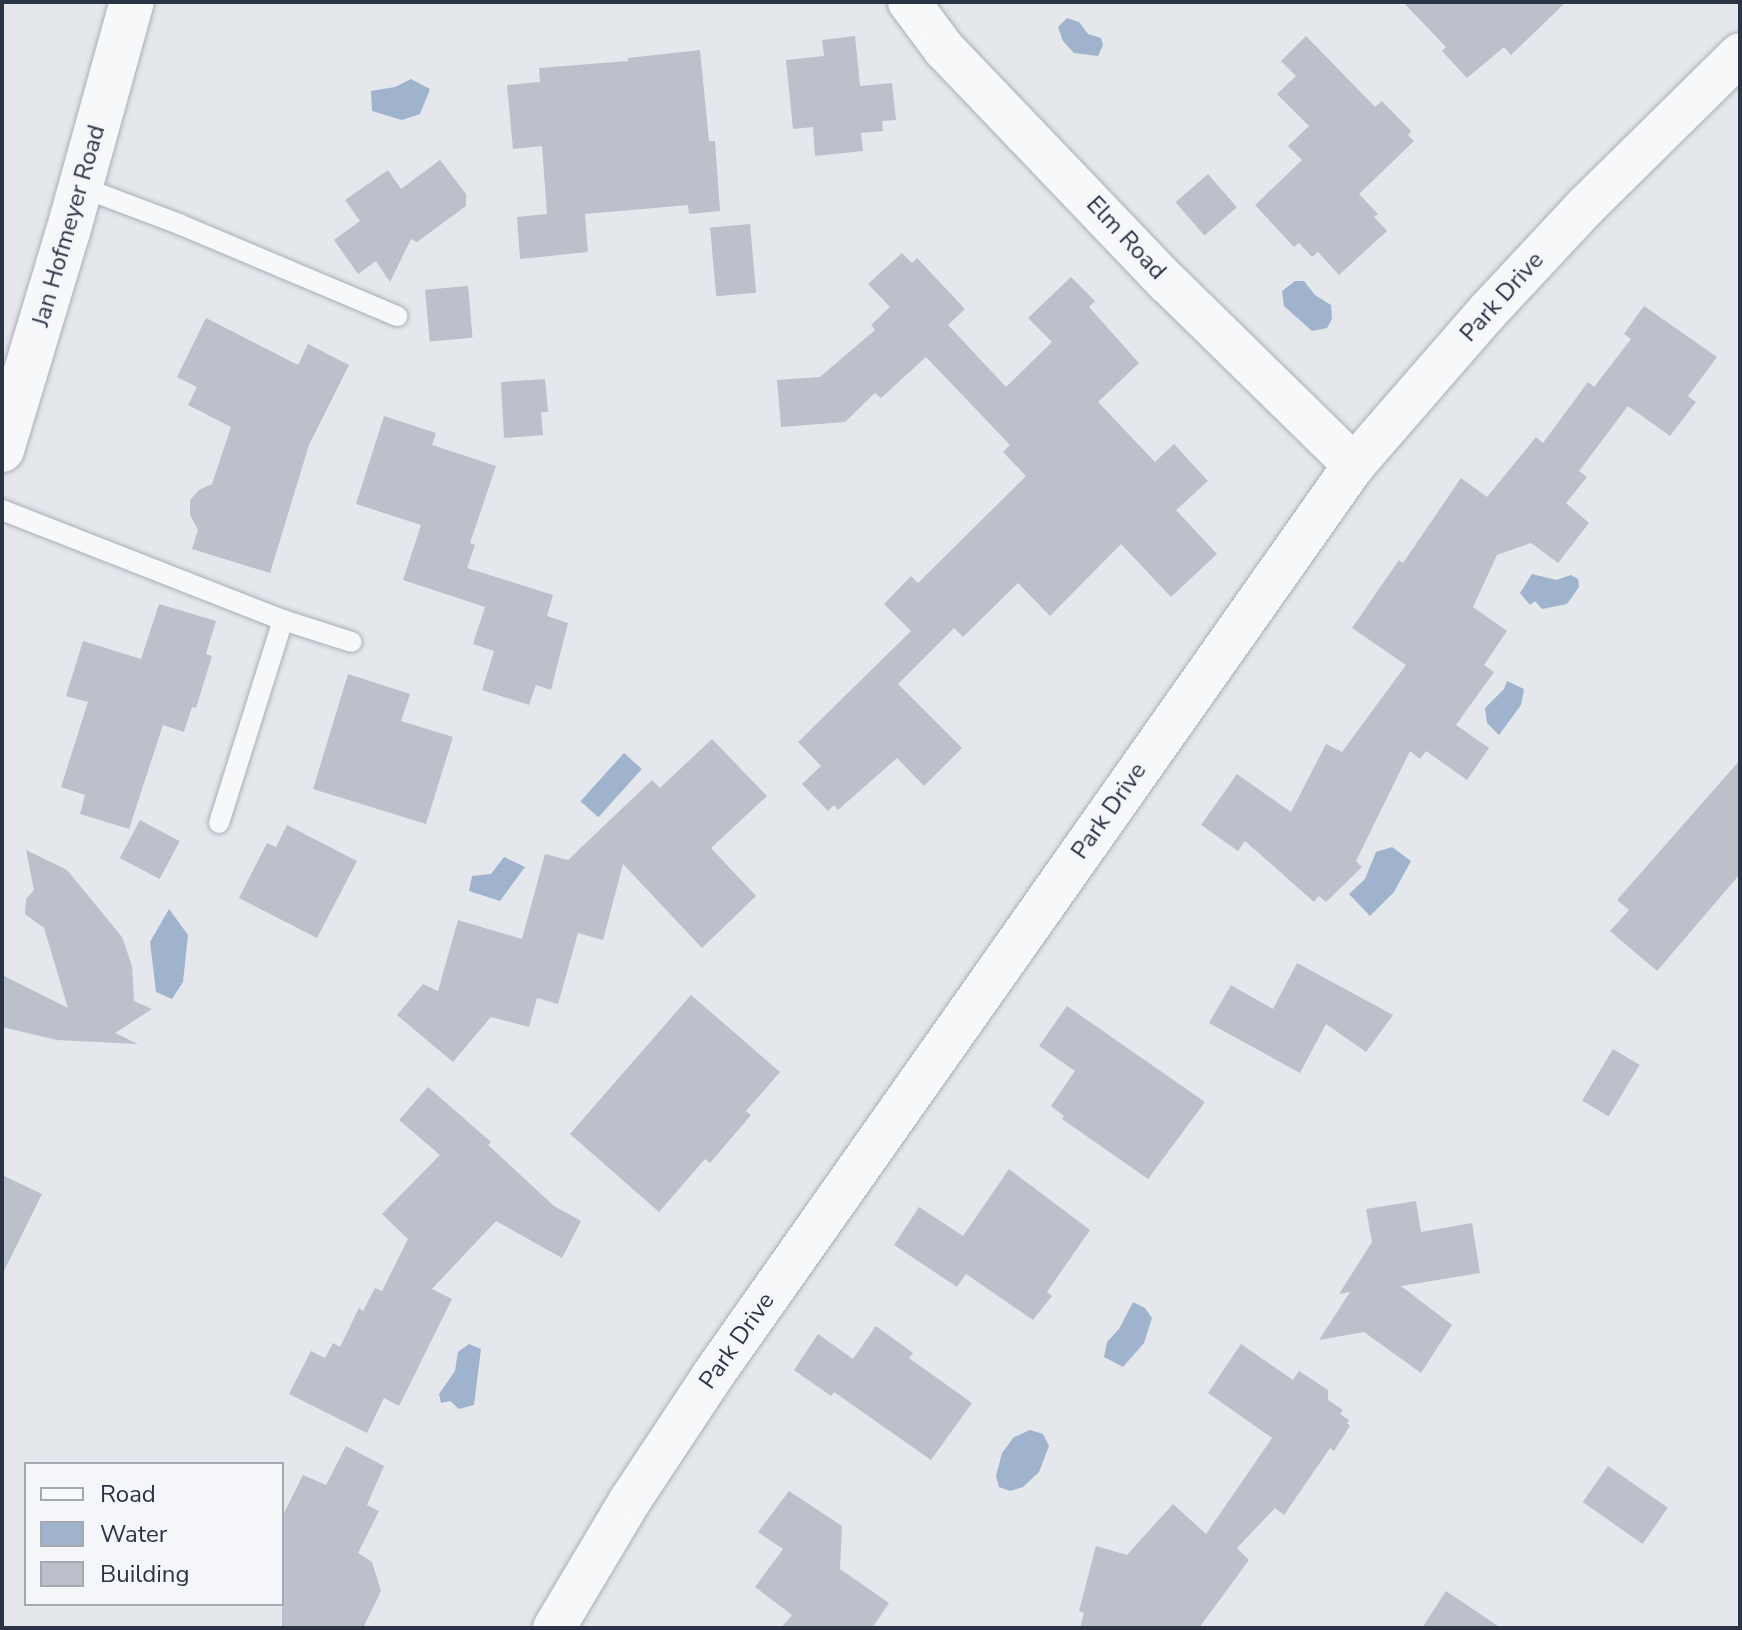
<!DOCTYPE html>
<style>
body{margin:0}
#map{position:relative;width:1742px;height:1630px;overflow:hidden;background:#e4e7ec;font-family:"Nunito Sans",sans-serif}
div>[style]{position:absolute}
.water>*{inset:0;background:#9fb4cc;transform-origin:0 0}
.building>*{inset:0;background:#bbc0ca;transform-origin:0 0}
.roads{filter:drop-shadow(0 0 2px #a9aeb7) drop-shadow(0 0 2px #a9aeb7)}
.service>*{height:20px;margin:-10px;padding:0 10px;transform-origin:10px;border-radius:10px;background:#f7f8fa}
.minor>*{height:42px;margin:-21px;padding:0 21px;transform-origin:21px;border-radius:21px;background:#f7f8fa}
.tertiary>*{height:44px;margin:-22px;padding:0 22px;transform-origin:22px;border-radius:22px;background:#f7f8fa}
span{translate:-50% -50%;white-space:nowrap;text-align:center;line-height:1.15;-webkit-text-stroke:7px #f4f6f9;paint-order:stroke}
.street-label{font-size:24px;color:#2b3445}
.frame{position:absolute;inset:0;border:4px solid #2b3445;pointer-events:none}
.legend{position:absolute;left:24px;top:1462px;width:260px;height:144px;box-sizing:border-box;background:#f4f6f9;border:2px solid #a4a8b1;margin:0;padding:10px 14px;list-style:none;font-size:24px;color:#2b3445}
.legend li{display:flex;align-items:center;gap:16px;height:40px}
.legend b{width:40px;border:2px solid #a4a8b1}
</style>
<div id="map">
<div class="water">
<i style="clip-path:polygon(1067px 18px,1079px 22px,1088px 34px,1101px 38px,1103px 45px,1098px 56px,1074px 53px,1063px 41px,1058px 27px)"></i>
<i style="clip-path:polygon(411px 79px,430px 89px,420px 114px,402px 120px,372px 111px,371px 91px,395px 87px)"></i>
<i style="clip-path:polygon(1295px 281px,1304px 281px,1315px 295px,1331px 305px,1332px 319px,1327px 328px,1312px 331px,1284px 306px,1282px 291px)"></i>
<i style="clip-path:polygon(1532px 574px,1556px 580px,1571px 575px,1578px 579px,1579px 587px,1567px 604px,1542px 609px,1535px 601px,1530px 605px,1520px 593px)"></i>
<i style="clip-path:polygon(1507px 681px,1524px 689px,1521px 705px,1499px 735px,1487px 723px,1485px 708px,1504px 689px)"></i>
<i style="left:624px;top:753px;width:24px;height:65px;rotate:42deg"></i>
<i style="clip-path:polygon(1392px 847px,1411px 861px,1394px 892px,1370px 916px,1349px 894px,1365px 879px,1376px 852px)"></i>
<i style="clip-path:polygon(504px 857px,525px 867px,500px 901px,469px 891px,472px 876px,491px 874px)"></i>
<i style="clip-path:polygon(169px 909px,188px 935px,183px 982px,172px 999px,156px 992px,150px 942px)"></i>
<i style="clip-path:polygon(1133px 1302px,1145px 1308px,1152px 1318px,1144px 1343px,1123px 1367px,1104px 1357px,1107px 1342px,1119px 1329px)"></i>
<i style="clip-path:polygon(469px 1344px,481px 1349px,474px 1405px,459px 1409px,450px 1401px,441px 1403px,439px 1394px,455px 1371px,458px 1352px)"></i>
<i style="clip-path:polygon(1030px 1430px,1043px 1434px,1049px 1446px,1039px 1472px,1023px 1487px,1010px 1491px,999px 1487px,996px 1476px,1002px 1453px,1014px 1437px)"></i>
</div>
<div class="building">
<i style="clip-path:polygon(1403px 2px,1566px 2px,1511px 55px,1504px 47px,1467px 78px,1442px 51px,1446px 47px)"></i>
<i style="clip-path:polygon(855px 36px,860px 86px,892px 83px,896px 120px,882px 121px,883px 131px,861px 133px,863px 151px,815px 156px,813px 127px,793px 129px,786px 60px,824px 56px,822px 40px)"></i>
<i style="clip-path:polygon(1306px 36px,1375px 107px,1382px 101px,1411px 131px,1408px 135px,1414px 141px,1359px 194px,1378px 214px,1374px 217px,1387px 231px,1339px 275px,1318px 252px,1312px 257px,1299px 243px,1294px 247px,1255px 205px,1302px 160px,1288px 146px,1309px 126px,1277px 94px,1296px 76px,1281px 61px)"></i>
<i style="clip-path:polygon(700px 50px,709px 141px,715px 141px,720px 211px,689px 214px,688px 205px,585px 214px,588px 252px,520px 259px,517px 217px,547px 214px,542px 146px,513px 149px,507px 85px,540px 82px,539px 68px,628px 61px,628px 58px)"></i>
<i style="clip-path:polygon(440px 160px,466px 194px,466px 206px,417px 242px,411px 239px,390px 282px,376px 261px,358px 274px,334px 240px,360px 221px,345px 200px,388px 170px,401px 189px)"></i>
<i style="left:1208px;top:174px;width:44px;height:43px;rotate:49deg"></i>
<i style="left:750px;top:224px;width:69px;height:40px;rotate:85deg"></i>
<i style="clip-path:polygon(902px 253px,912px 263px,917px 258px,965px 309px,948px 325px,1006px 387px,1052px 342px,1028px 318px,1071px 277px,1095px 301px,1089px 307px,1139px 363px,1098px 402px,1155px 462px,1174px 444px,1208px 481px,1176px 510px,1217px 554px,1171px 597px,1121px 544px,1050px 616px,1018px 583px,963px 637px,954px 628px,898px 684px,962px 748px,924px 786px,897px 758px,838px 810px,834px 805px,828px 811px,802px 784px,821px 766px,798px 742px,911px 631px,884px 604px,911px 576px,918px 583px,1026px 476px,1003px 452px,1010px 445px,926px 357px,881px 398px,875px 393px,845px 422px,781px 427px,777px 380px,820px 377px,875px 330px,871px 325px,890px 307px,868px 284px)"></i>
<i style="left:468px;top:286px;width:52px;height:43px;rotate:85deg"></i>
<i style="clip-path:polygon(1644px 306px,1717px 357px,1688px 396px,1696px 402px,1670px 436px,1628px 406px,1579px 471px,1587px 477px,1566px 503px,1589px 523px,1558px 563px,1531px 543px,1497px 555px,1473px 607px,1507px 631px,1484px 665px,1494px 672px,1456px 725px,1489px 748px,1467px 780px,1426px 751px,1420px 759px,1410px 751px,1356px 861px,1362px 867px,1326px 902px,1319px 896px,1314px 902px,1245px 841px,1238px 851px,1201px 825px,1237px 774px,1291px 812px,1326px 744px,1342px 752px,1406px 665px,1352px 628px,1399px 560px,1403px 563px,1461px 478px,1487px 497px,1536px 437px,1543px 443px,1588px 382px,1594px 387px,1631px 339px,1624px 334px)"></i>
<i style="clip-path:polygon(206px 318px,298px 365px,308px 344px,349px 365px,309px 445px,270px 573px,192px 549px,198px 530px,190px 515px,190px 500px,199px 490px,212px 484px,231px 427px,188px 405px,197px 387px,177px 377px)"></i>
<i style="clip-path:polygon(545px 379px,548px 412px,541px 412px,543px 435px,504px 438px,501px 382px)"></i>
<i style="clip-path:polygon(384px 416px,436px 433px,432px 445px,496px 466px,470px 543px,475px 545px,467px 568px,553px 595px,547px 616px,568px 623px,551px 690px,536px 685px,529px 705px,482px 690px,494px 651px,473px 644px,485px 607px,403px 580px,421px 525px,356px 504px)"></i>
<i style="clip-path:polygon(159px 604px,216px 621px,206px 654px,212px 656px,196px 708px,192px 707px,184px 732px,163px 725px,129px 829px,80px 814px,85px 795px,61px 787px,88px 702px,66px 696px,83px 641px,141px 659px)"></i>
<i style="clip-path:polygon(348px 674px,410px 694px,401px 721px,453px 737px,426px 824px,313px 789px)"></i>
<i style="clip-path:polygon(712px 739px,767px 796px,711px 848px,756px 896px,702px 948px,623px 864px,603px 940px,578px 933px,558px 1004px,537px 998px,529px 1027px,491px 1017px,453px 1062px,397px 1015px,423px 984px,438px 991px,458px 920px,522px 939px,545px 854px,568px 860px,652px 780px,660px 788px)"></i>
<i style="clip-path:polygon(1740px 760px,1740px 874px,1657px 971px,1610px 931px,1629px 910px,1617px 900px)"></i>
<i style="left:140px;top:820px;width:45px;height:43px;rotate:28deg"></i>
<i style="clip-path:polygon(287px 825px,357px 861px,317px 938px,239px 898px,267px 843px,276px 847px)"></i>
<i style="clip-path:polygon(26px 850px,67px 870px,122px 937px,132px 966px,134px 1001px,152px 1009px,115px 1033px,138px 1044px,57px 1040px,2px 1027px,2px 975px,68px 1008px,44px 928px,25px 914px,26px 899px,34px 890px)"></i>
<i style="clip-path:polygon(1297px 963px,1393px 1015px,1366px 1052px,1326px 1024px,1300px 1073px,1209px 1023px,1231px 985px,1273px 1009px)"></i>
<i style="clip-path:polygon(691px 995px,780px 1072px,746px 1111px,751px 1115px,710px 1163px,705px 1159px,659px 1212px,570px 1134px)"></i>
<i style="clip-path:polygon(1067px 1006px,1205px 1102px,1148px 1179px,1062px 1119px,1064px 1116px,1051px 1106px,1075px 1071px,1039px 1046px)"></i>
<i style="left:1613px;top:1049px;width:31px;height:60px;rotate:31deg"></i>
<i style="clip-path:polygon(428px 1087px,491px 1142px,488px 1145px,554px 1206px,581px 1221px,562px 1258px,496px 1221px,432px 1289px,452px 1299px,399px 1406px,384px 1398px,367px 1433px,289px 1394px,311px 1351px,325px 1358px,333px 1343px,340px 1347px,359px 1308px,363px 1311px,375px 1288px,382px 1291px,408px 1239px,382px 1214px,440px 1155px,399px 1120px)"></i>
<i style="clip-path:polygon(1009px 1169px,1090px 1230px,1047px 1292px,1052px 1296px,1033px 1320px,966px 1274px,957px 1287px,894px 1245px,919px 1207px,963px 1236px)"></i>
<i style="clip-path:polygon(2px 1175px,42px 1194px,2px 1275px)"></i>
<i style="clip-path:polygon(1416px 1201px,1421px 1232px,1472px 1223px,1480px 1273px,1401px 1286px,1452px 1325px,1421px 1373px,1364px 1332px,1319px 1340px,1350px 1292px,1339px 1294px,1372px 1242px,1366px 1209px)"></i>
<i style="clip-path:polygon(876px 1326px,913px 1353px,909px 1358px,972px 1403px,931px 1460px,834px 1392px,831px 1396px,794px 1370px,818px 1334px,853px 1359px)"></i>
<i style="clip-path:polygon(1241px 1344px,1293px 1380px,1299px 1371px,1328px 1390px,1328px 1400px,1343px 1410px,1340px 1414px,1349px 1420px,1347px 1423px,1350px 1426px,1334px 1451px,1330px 1448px,1284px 1515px,1275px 1508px,1237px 1548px,1249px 1560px,1199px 1628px,1080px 1628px,1084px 1613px,1079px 1611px,1096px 1546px,1127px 1555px,1173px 1504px,1206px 1534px,1272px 1438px,1208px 1393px)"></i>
<i style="clip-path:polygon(346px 1446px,384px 1466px,367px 1505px,379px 1511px,358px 1553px,372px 1562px,381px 1591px,363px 1628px,282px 1628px,282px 1517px,303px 1475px,326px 1485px)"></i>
<i style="left:1608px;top:1466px;width:73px;height:44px;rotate:35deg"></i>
<i style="clip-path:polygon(789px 1491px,842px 1526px,840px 1569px,889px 1603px,872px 1628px,781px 1628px,792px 1615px,755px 1587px,783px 1549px,758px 1532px)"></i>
<i style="clip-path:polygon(1446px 1591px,1501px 1628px,1422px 1628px)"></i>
</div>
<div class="roads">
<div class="service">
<i style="left:81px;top:187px;width:105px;rotate:20.7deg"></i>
<i style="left:179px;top:224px;width:237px;rotate:22.9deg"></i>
<i style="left:2px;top:510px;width:302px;rotate:21.4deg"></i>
<i style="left:283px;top:620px;width:72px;rotate:17.7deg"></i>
<i style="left:219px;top:823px;width:213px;rotate:-72.5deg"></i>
</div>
<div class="minor">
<i style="left:909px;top:2px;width:59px;rotate:53.3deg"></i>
<i style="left:944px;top:49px;width:323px;rotate:46.3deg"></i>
<i style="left:1167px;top:282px;width:262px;rotate:44.4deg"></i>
<i style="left:554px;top:1628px;width:150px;rotate:-59.2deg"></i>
<i style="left:631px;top:1499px;width:149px;rotate:-56.5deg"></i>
<i style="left:713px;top:1375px;width:1113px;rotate:-54.84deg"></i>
<i style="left:1354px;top:465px;width:204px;rotate:-49deg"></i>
<i style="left:1488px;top:311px;width:144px;rotate:-47deg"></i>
<i style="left:1586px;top:206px;width:216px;rotate:-44.6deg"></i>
</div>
<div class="tertiary">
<i style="left:2px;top:450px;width:228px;rotate:-73.2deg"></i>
<i style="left:68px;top:232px;width:239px;rotate:-74.5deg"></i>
</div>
</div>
<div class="street-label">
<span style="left:69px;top:226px;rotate:-74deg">Jan Hofmeyer Road</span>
<span style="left:1126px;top:238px;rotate:47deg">Elm Road</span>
<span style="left:1502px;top:297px;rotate:-48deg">Park Drive</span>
<span style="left:1109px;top:811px;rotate:-55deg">Park Drive</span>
<span style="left:737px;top:1341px;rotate:-55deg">Park Drive</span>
</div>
<div class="frame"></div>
<ul class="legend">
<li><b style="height:10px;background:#f7f8fa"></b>Road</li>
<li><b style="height:22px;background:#9fb4cc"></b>Water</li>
<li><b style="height:22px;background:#bbc0ca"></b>Building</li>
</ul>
</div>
